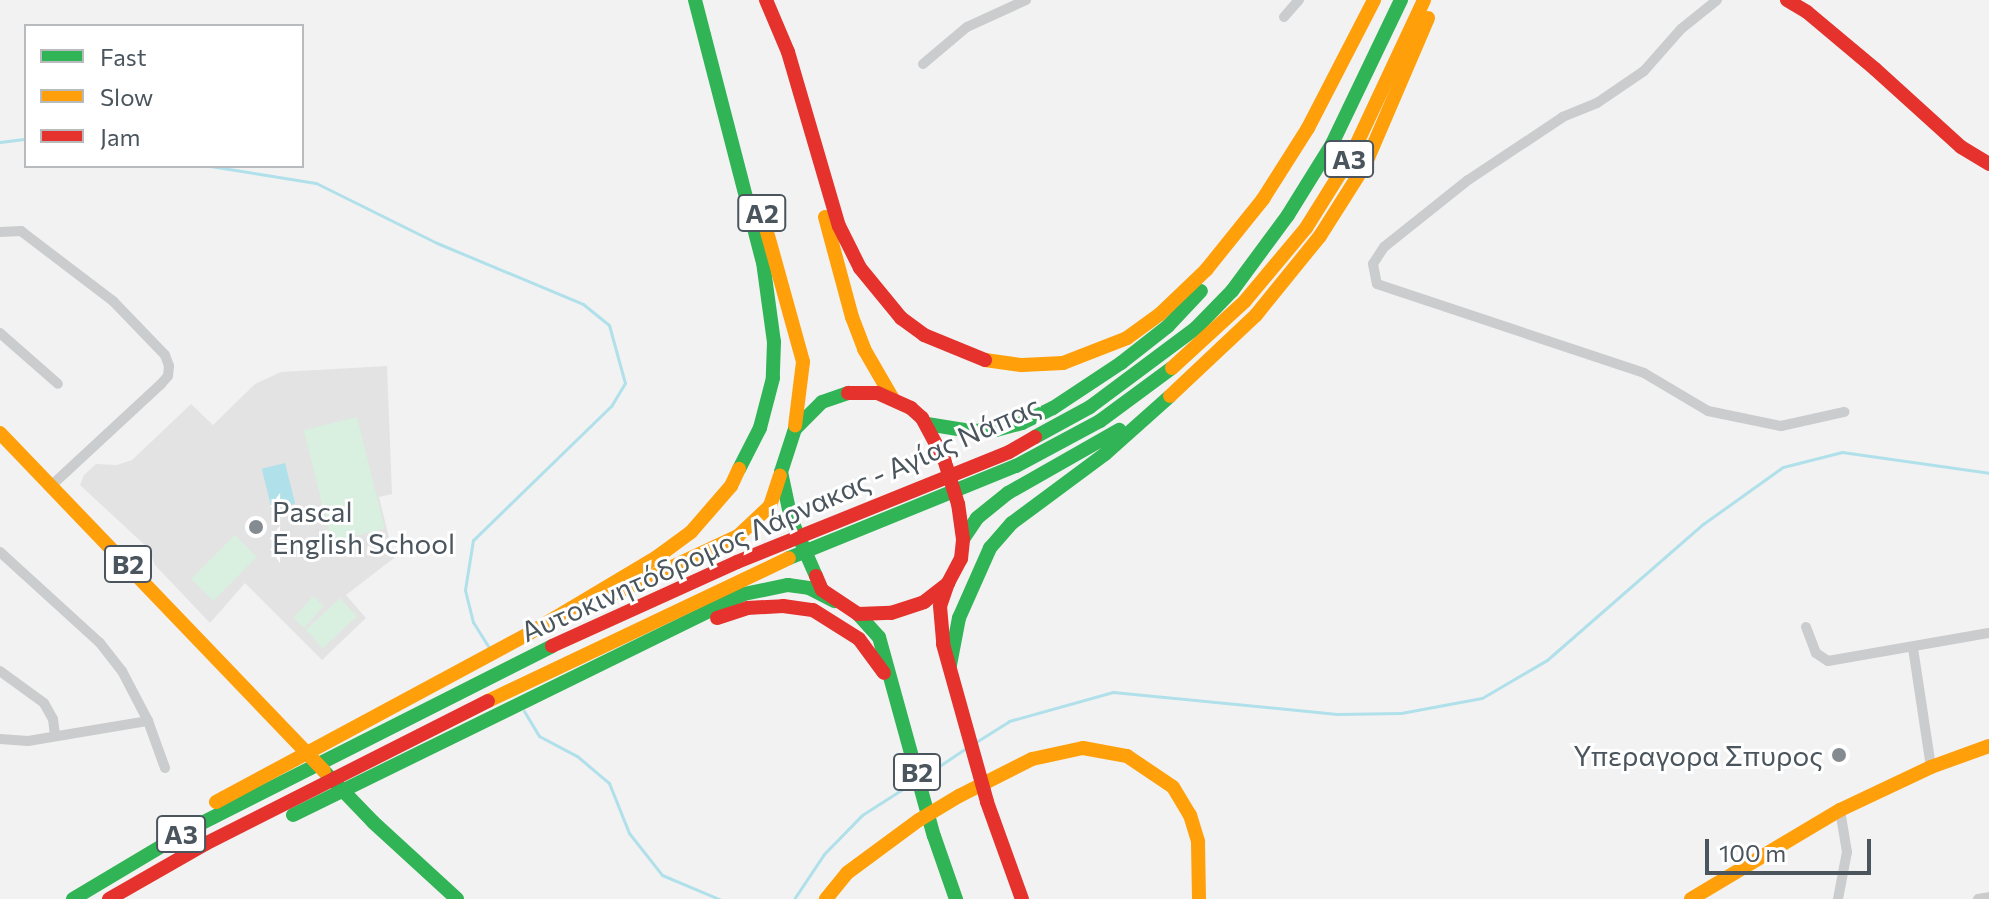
<!DOCTYPE html>
<meta charset="utf-8">
<style>
body{margin:0}
#map{position:relative;width:1989px;height:899px;overflow:hidden;background:#f2f2f2;font-family:Commissioner,sans-serif}
div>[style]{position:absolute}
.education>*{inset:0;background:#e4e3e3}
.green>*{inset:0;background:#d9efe0;transform-origin:0 0}
.water>*{inset:0;background:#b0e0ea;transform-origin:0 0}
.stream>*{height:3px;margin:-1.5px;padding:0 1.5px;transform-origin:1.5px;border-radius:1.5px;background:#b0e0ea}
.street>*{height:10px;margin:-5px;padding:0 5px;transform-origin:5px;border-radius:5px;background:#cacccd}
.fast>*{height:14px;margin:-7px;padding:0 7px;transform-origin:7px;border-radius:7px;background:#30b455}
.slow>*{height:14px;margin:-7px;padding:0 7px;transform-origin:7px;border-radius:7px;background:#ff9f0a}
.jam>*{height:14px;margin:-7px;padding:0 7px;transform-origin:7px;border-radius:7px;background:#e5322d}
.dots>*{width:22px;height:22px;translate:-50% -50%;box-sizing:border-box;border:4px solid #fff;border-radius:50%}
span{translate:-50% -50%;white-space:nowrap;text-align:center;line-height:1.15;-webkit-text-stroke:6px #fff;paint-order:stroke}
.shield-label span{padding:2px 6px;background:#fff;border:2px solid;border-radius:6px;-webkit-text-stroke-width:0}
.shield-label{font-size:26px;color:#4a555d;font-weight:700}
.poi-label{font-size:28px;color:#4a555d}
.left{translate:0 -50%;text-align:left}
.right{translate:-100% -50%;text-align:right}
.street-label{font-size:28px;color:#4a555d}
.legend{position:absolute;left:24px;top:24px;width:280px;height:144px;box-sizing:border-box;background:#fff;border:2px solid #b7bbbe;margin:0;padding:10px 14px;list-style:none;font-size:24px;color:#4a555d}
.legend li{display:flex;align-items:center;gap:16px;height:40px}
.legend b{width:40px;border:2px solid #b7bbbe}
.scale{position:absolute;left:1705px;top:839px;width:166px;height:36px;box-sizing:border-box;border:4px solid #4a555d;border-top:0;padding-left:10px;font-size:24px;line-height:28px;white-space:nowrap;color:#4a555d;-webkit-text-stroke:6px #fff;paint-order:stroke}
</style>
<div id="map">
<div class="education">
<i style="clip-path:polygon(387px 366px,392px 494px,379px 497px,394px 558px,346px 595px,366px 618px,322px 660px,245px 583px,210px 623px,155px 565px,148px 548px,80px 485px,84px 475px,96px 464px,117px 465px,132px 460px,191px 404px,213px 425px,255px 384px,281px 372px)"></i>
</div>
<div class="green">
<i style="left:357px;top:417px;width:115px;height:55px;rotate:76deg"></i>
<i style="left:235px;top:535px;width:31px;height:62px;rotate:45deg"></i>
<i style="left:313px;top:596px;width:15px;height:30px;rotate:42deg"></i>
<i style="left:340px;top:598px;width:25px;height:47px;rotate:47deg"></i>
</div>
<div class="water">
<i style="left:285px;top:463px;width:42px;height:24px;rotate:76deg"></i>
</div>
<div class="stream">
<i style="left:0;top:142px;width:26px;rotate:-7deg"></i>
<i style="left:210px;top:166px;width:107px;rotate:9.1deg"></i>
<i style="left:316px;top:183px;width:135px;rotate:26.4deg"></i>
<i style="left:437px;top:243px;width:158px;rotate:22.7deg"></i>
<i style="left:583px;top:304px;width:33px;rotate:39deg"></i>
<i style="left:609px;top:325px;width:60px;rotate:74.6deg"></i>
<i style="left:625px;top:383px;width:27px;rotate:121deg"></i>
<i style="left:611px;top:406px;width:192px;rotate:135.8deg"></i>
<i style="left:473px;top:540px;width:51px;rotate:99.1deg"></i>
<i style="left:465px;top:590px;width:33px;rotate:76deg"></i>
<i style="left:473px;top:622px;width:31px;rotate:58deg"></i>
<i style="left:524px;top:711px;width:29px;rotate:59deg"></i>
<i style="left:539px;top:736px;width:43px;rotate:27.8deg"></i>
<i style="left:577px;top:756px;width:42px;rotate:40.2deg"></i>
<i style="left:609px;top:783px;width:54px;rotate:68.2deg"></i>
<i style="left:629px;top:833px;width:53px;rotate:51.8deg"></i>
<i style="left:662px;top:875px;width:62px;rotate:22.8deg"></i>
<i style="left:976px;top:742px;width:39px;rotate:-32deg"></i>
<i style="left:1009px;top:721px;width:108px;rotate:-15.6deg"></i>
<i style="left:1113px;top:692px;width:225px;rotate:5.6deg"></i>
<i style="left:1337px;top:714px;width:64px;rotate:-0.9deg"></i>
<i style="left:1401px;top:713px;width:82px;rotate:-10.5deg"></i>
<i style="left:1482px;top:698px;width:75px;rotate:-30.3deg"></i>
<i style="left:1547px;top:660px;width:207px;rotate:-41.1deg"></i>
<i style="left:1703px;top:524px;width:98px;rotate:-35.5deg"></i>
<i style="left:1783px;top:467px;width:61px;rotate:-14.3deg"></i>
<i style="left:1842px;top:452px;width:148px;rotate:8.1deg"></i>
<i style="left:926px;top:775px;width:48px;rotate:-34deg"></i>
<i style="left:794px;top:899px;width:54px;rotate:-56.3deg"></i>
<i style="left:824px;top:854px;width:54px;rotate:-45.7deg"></i>
<i style="left:862px;top:815px;width:59px;rotate:-32.6deg"></i>
</div>
<div class="street">
<i style="left:1717px;top:0;width:46px;rotate:141.1deg"></i>
<i style="left:1681px;top:29px;width:56px;rotate:131.4deg"></i>
<i style="left:1644px;top:71px;width:57px;rotate:145.8deg"></i>
<i style="left:1597px;top:103px;width:37px;rotate:158deg"></i>
<i style="left:1563px;top:117px;width:114px;rotate:146.4deg"></i>
<i style="left:1468px;top:180px;width:107px;rotate:141.4deg"></i>
<i style="left:1384px;top:247px;width:20px;rotate:123deg"></i>
<i style="left:1373px;top:264px;width:20px;rotate:79deg"></i>
<i style="left:1377px;top:284px;width:281px;rotate:18.4deg"></i>
<i style="left:1644px;top:373px;width:74px;rotate:30.7deg"></i>
<i style="left:1708px;top:411px;width:75px;rotate:11.6deg"></i>
<i style="left:1781px;top:426px;width:65px;rotate:-12.5deg"></i>
<i style="left:1284px;top:17px;width:23px;rotate:-49deg"></i>
<i style="left:923px;top:64px;width:57px;rotate:-40.1deg"></i>
<i style="left:967px;top:27px;width:65px;rotate:-24.6deg"></i>
<i style="left:0;top:232px;width:21px;rotate:-3deg"></i>
<i style="left:21px;top:231px;width:116px;rotate:37.3deg"></i>
<i style="left:113px;top:301px;width:75px;rotate:46.1deg"></i>
<i style="left:165px;top:355px;width:12px;rotate:70deg"></i>
<i style="left:169px;top:366px;width:10px;rotate:96deg"></i>
<i style="left:168px;top:376px;width:11px;rotate:131deg"></i>
<i style="left:161px;top:384px;width:149px;rotate:137.2deg"></i>
<i style="left:0;top:333px;width:77px;rotate:41.3deg"></i>
<i style="left:0;top:552px;width:135px;rotate:42.3deg"></i>
<i style="left:100px;top:643px;width:36px;rotate:52deg"></i>
<i style="left:122px;top:671px;width:56px;rotate:62.5deg"></i>
<i style="left:148px;top:721px;width:50px;rotate:70.1deg"></i>
<i style="left:1806px;top:627px;width:28px;rotate:69deg"></i>
<i style="left:1816px;top:653px;width:14px;rotate:34deg"></i>
<i style="left:1828px;top:661px;width:163px;rotate:-9.9deg"></i>
<i style="left:1913px;top:648px;width:120px;rotate:81.4deg"></i>
<i style="left:0;top:671px;width:54px;rotate:36deg"></i>
<i style="left:44px;top:703px;width:18px;rotate:61deg"></i>
<i style="left:53px;top:719px;width:17px;rotate:83deg"></i>
<i style="left:0;top:739px;width:28px;rotate:4deg"></i>
<i style="left:28px;top:741px;width:122px;rotate:-9.5deg"></i>
<i style="left:1838px;top:899px;width:48px;rotate:-79.2deg"></i>
<i style="left:1847px;top:852px;width:43px;rotate:-99.5deg"></i>
<i style="left:1978px;top:899px;width:11px;rotate:-10deg"></i>
</div>
<div class="fast">
<i style="left:695px;top:0;width:271px;rotate:75.5deg"></i>
<i style="left:763px;top:262px;width:81px;rotate:82.2deg"></i>
<i style="left:774px;top:342px;width:36px;rotate:92deg"></i>
<i style="left:773px;top:378px;width:52px;rotate:104.6deg"></i>
<i style="left:760px;top:428px;width:46px;rotate:117.1deg"></i>
<i style="left:927px;top:424px;width:44px;rotate:9.2deg"></i>
<i style="left:970px;top:431px;width:26px;rotate:-2deg"></i>
<i style="left:996px;top:430px;width:27px;rotate:-15deg"></i>
<i style="left:1022px;top:423px;width:34px;rotate:-26deg"></i>
<i style="left:1053px;top:408px;width:82px;rotate:-33.5deg"></i>
<i style="left:1121px;top:363px;width:60px;rotate:-38.2deg"></i>
<i style="left:1168px;top:326px;width:48px;rotate:-46.7deg"></i>
<i style="left:1035px;top:437px;width:63px;rotate:-28.6deg"></i>
<i style="left:1090px;top:407px;width:132px;rotate:-36.7deg"></i>
<i style="left:1196px;top:328px;width:52px;rotate:-45.8deg"></i>
<i style="left:1232px;top:291px;width:94px;rotate:-53.6deg"></i>
<i style="left:1288px;top:215px;width:84px;rotate:-58.2deg"></i>
<i style="left:1332px;top:144px;width:160px;rotate:-64.4deg"></i>
<i style="left:963px;top:539px;width:25px;rotate:-56deg"></i>
<i style="left:977px;top:518px;width:40px;rotate:-39deg"></i>
<i style="left:1008px;top:493px;width:128px;rotate:-29.6deg"></i>
<i style="left:789px;top:558px;width:245px;rotate:-22.1deg"></i>
<i style="left:1016px;top:466px;width:95px;rotate:-28.2deg"></i>
<i style="left:1100px;top:421px;width:89px;rotate:-36.4deg"></i>
<i style="left:816px;top:576px;width:62px;rotate:-113.7deg"></i>
<i style="left:791px;top:519px;width:48px;rotate:-102deg"></i>
<i style="left:781px;top:472px;width:45px;rotate:-72deg"></i>
<i style="left:795px;top:429px;width:38px;rotate:-45deg"></i>
<i style="left:822px;top:402px;width:28px;rotate:-19deg"></i>
<i style="left:858px;top:614px;width:31px;rotate:48deg"></i>
<i style="left:879px;top:637px;width:206px;rotate:74.6deg"></i>
<i style="left:934px;top:836px;width:67px;rotate:70.8deg"></i>
<i style="left:950px;top:665px;width:48px;rotate:-79.2deg"></i>
<i style="left:959px;top:618px;width:77px;rotate:-66.1deg"></i>
<i style="left:990px;top:548px;width:33px;rotate:-49deg"></i>
<i style="left:1012px;top:523px;width:116px;rotate:-36.6deg"></i>
<i style="left:1105px;top:454px;width:87px;rotate:-41.7deg"></i>
<i style="left:324px;top:771px;width:71px;rotate:46.1deg"></i>
<i style="left:373px;top:822px;width:114px;rotate:42.5deg"></i>
<i style="left:293px;top:815px;width:502px;rotate:-26.11deg"></i>
<i style="left:744px;top:594px;width:45px;rotate:-11.6deg"></i>
<i style="left:788px;top:585px;width:21px;rotate:8deg"></i>
<i style="left:809px;top:588px;width:29px;rotate:27deg"></i>
<i style="left:73px;top:899px;width:141px;rotate:-30.8deg"></i>
<i style="left:194px;top:827px;width:401px;rotate:-26.8deg"></i>
</div>
<div class="slow">
<i style="left:825px;top:217px;width:104px;rotate:74.9deg"></i>
<i style="left:852px;top:317px;width:34px;rotate:69deg"></i>
<i style="left:864px;top:349px;width:58px;rotate:59.9deg"></i>
<i style="left:764px;top:221px;width:146px;rotate:74.5deg"></i>
<i style="left:803px;top:362px;width:64px;rotate:97.1deg"></i>
<i style="left:985px;top:360px;width:37px;rotate:8deg"></i>
<i style="left:1022px;top:365px;width:41px;rotate:-2.8deg"></i>
<i style="left:1063px;top:363px;width:69px;rotate:-21.3deg"></i>
<i style="left:1127px;top:338px;width:41px;rotate:-36deg"></i>
<i style="left:1160px;top:314px;width:64px;rotate:-43.7deg"></i>
<i style="left:1206px;top:270px;width:91px;rotate:-51.2deg"></i>
<i style="left:1263px;top:199px;width:84px;rotate:-57.6deg"></i>
<i style="left:1308px;top:128px;width:144px;rotate:-62.7deg"></i>
<i style="left:1172px;top:368px;width:99px;rotate:-42.5deg"></i>
<i style="left:1245px;top:301px;width:95px;rotate:-50.1deg"></i>
<i style="left:1306px;top:228px;width:85px;rotate:-58deg"></i>
<i style="left:1351px;top:156px;width:172px;rotate:-64.9deg"></i>
<i style="left:1170px;top:396px;width:118px;rotate:-43.3deg"></i>
<i style="left:1256px;top:315px;width:102px;rotate:-51deg"></i>
<i style="left:1320px;top:236px;width:84px;rotate:-57.6deg"></i>
<i style="left:1365px;top:165px;width:160px;rotate:-66.8deg"></i>
<i style="left:0;top:433px;width:468px;rotate:46.2deg"></i>
<i style="left:616px;top:593px;width:135px;rotate:-25deg"></i>
<i style="left:738px;top:536px;width:44px;rotate:-43.2deg"></i>
<i style="left:770px;top:506px;width:32px;rotate:-72deg"></i>
<i style="left:488px;top:701px;width:333px;rotate:-25.4deg"></i>
<i style="left:216px;top:802px;width:349px;rotate:-28.3deg"></i>
<i style="left:523px;top:637px;width:156px;rotate:-30.8deg"></i>
<i style="left:657px;top:557px;width:42px;rotate:-36.3deg"></i>
<i style="left:691px;top:532px;width:61px;rotate:-49deg"></i>
<i style="left:731px;top:486px;width:19px;rotate:-65deg"></i>
<i style="left:826px;top:899px;width:33px;rotate:-51deg"></i>
<i style="left:847px;top:873px;width:89px;rotate:-36.4deg"></i>
<i style="left:919px;top:820px;width:47px;rotate:-31deg"></i>
<i style="left:959px;top:796px;width:82px;rotate:-26.9deg"></i>
<i style="left:1032px;top:759px;width:52px;rotate:-12.2deg"></i>
<i style="left:1083px;top:748px;width:45px;rotate:10.3deg"></i>
<i style="left:1127px;top:756px;width:55px;rotate:34deg"></i>
<i style="left:1173px;top:787px;width:33px;rotate:59deg"></i>
<i style="left:1190px;top:815px;width:28px;rotate:73deg"></i>
<i style="left:1198px;top:842px;width:57px;rotate:89deg"></i>
<i style="left:1691px;top:899px;width:174px;rotate:-30.9deg"></i>
<i style="left:1840px;top:810px;width:101px;rotate:-25.3deg"></i>
<i style="left:1931px;top:767px;width:62px;rotate:-19.9deg"></i>
</div>
<div class="jam">
<i style="left:766px;top:0;width:56px;rotate:67.1deg"></i>
<i style="left:788px;top:52px;width:181px;rotate:73.7deg"></i>
<i style="left:839px;top:226px;width:47px;rotate:63.4deg"></i>
<i style="left:860px;top:268px;width:65px;rotate:50.6deg"></i>
<i style="left:901px;top:318px;width:29px;rotate:36deg"></i>
<i style="left:924px;top:335px;width:66px;rotate:22.3deg"></i>
<i style="left:1787px;top:0;width:23px;rotate:31deg"></i>
<i style="left:1807px;top:12px;width:89px;rotate:40deg"></i>
<i style="left:1875px;top:69px;width:116px;rotate:42.2deg"></i>
<i style="left:1961px;top:147px;width:33px;rotate:31deg"></i>
<i style="left:816px;top:576px;width:15px;rotate:67deg"></i>
<i style="left:822px;top:590px;width:43px;rotate:33.7deg"></i>
<i style="left:858px;top:614px;width:33px;rotate:-2deg"></i>
<i style="left:891px;top:613px;width:35px;rotate:-18deg"></i>
<i style="left:924px;top:602px;width:31px;rotate:-38deg"></i>
<i style="left:948px;top:583px;width:27px;rotate:-62deg"></i>
<i style="left:961px;top:559px;width:20px;rotate:-84deg"></i>
<i style="left:963px;top:539px;width:35px;rotate:-98deg"></i>
<i style="left:958px;top:504px;width:47px;rotate:-107.3deg"></i>
<i style="left:944px;top:459px;width:47px;rotate:-118.2deg"></i>
<i style="left:922px;top:418px;width:15px;rotate:-138deg"></i>
<i style="left:911px;top:408px;width:37px;rotate:-156deg"></i>
<i style="left:877px;top:393px;width:29px;rotate:180deg"></i>
<i style="left:948px;top:583px;width:24px;rotate:109deg"></i>
<i style="left:940px;top:606px;width:38px;rotate:85deg"></i>
<i style="left:943px;top:644px;width:164px;rotate:74.4deg"></i>
<i style="left:987px;top:802px;width:103px;rotate:70.2deg"></i>
<i style="left:717px;top:618px;width:32px;rotate:-18deg"></i>
<i style="left:747px;top:608px;width:36px;rotate:-3deg"></i>
<i style="left:783px;top:606px;width:30px;rotate:8deg"></i>
<i style="left:813px;top:610px;width:54px;rotate:32.2deg"></i>
<i style="left:859px;top:639px;width:42px;rotate:53.7deg"></i>
<i style="left:552px;top:646px;width:203px;rotate:-24.4deg"></i>
<i style="left:737px;top:562px;width:293px;rotate:-22deg"></i>
<i style="left:1009px;top:452px;width:30px;rotate:-30deg"></i>
<i style="left:109px;top:899px;width:111px;rotate:-29.8deg"></i>
<i style="left:205px;top:844px;width:317px;rotate:-26.8deg"></i>
</div>
<div class="dots">
<i style="left:256px;top:527px;background:#858c91"></i>
<i style="left:1839px;top:755px;background:#858c91"></i>
</div>
<div class="shield-label">
<span style="left:1349px;top:159px">A3</span>
<span style="left:762px;top:213px">A2</span>
<span style="left:128px;top:564px">B2</span>
<span style="left:917px;top:772px">B2</span>
<span style="left:181px;top:834px">A3</span>
</div>
<div class="poi-label">
<span class="left" style="left:272px;top:527px">Pascal<br>English School</span>
<span class="right" style="left:1823px;top:755px">Υπεραγορα Σπυρος</span>
</div>
<div class="street-label">
<span style="left:780px;top:518px;rotate:-24deg">Αυτοκινητόδρομος Λάρνακας - Αγίας Νάπας</span>
</div>
<ul class="legend">
<li><b style="height:10px;background:#30b455"></b>Fast</li>
<li><b style="height:10px;background:#ff9f0a"></b>Slow</li>
<li><b style="height:10px;background:#e5322d"></b>Jam</li>
</ul>
<div class="scale">100 m</div>
</div>
